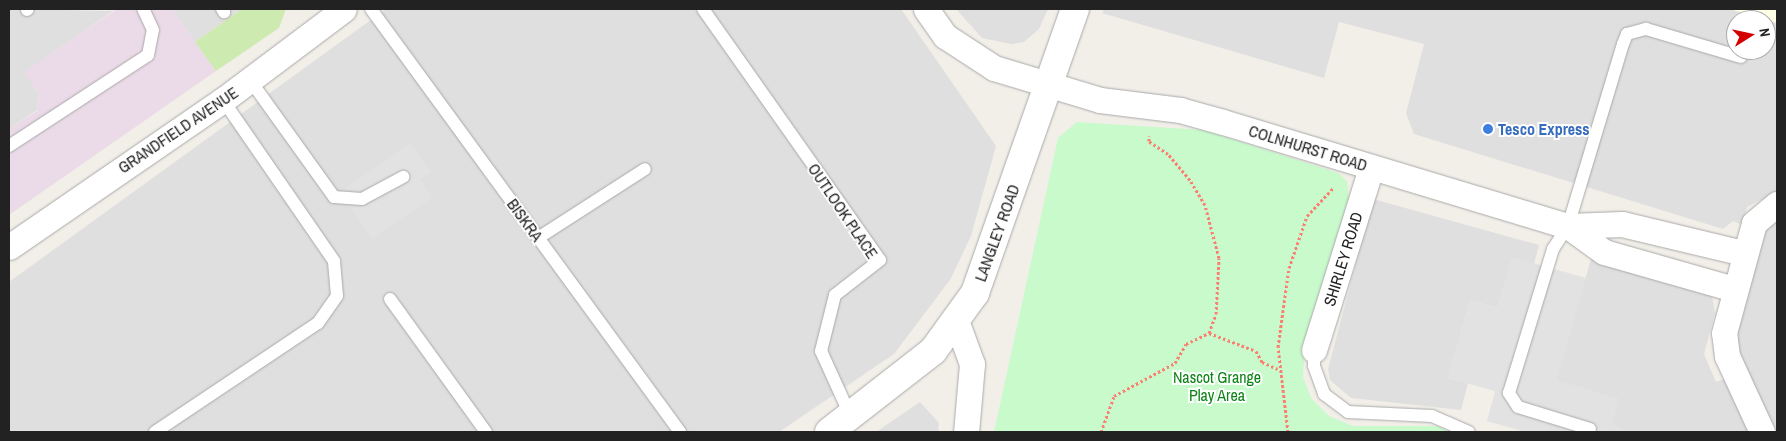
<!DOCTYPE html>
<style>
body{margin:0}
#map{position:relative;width:1786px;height:441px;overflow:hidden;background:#f2efe9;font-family:"Archivo Narrow",sans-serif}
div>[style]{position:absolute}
.residential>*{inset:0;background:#e0dfdf}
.industrial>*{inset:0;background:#ebdbe8}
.education>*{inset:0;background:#ffffe5}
.grass>*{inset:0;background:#cdebb0}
.park>*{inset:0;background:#c8facc}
.parking>*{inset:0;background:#e2e2e2}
.path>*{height:3px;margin-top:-1.5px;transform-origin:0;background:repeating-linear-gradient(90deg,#fa8072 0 2.5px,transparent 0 5px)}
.roads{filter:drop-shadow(0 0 1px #a9a9a9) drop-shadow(0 0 1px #a9a9a9)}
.service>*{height:12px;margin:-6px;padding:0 6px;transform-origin:6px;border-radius:6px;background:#fff}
.minor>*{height:25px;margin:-12.5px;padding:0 12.5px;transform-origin:12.5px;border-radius:12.5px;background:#fff}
.tertiary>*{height:28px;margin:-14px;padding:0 14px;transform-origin:14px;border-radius:14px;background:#fff}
.dots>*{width:14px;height:14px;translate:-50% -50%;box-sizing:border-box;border:2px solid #fff;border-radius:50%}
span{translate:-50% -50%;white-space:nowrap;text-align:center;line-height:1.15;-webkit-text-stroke:4px #fff;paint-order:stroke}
.shop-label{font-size:16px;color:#366cbe;font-weight:700}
.left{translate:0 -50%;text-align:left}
.street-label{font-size:16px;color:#222}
.park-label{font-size:16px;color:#0c8416}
.frame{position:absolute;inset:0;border:10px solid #222;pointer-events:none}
.north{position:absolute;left:1726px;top:10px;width:50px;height:50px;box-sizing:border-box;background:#fff;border:1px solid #a7a7a7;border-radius:50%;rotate:80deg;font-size:14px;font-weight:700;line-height:20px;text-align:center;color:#222}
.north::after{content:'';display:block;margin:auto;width:18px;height:22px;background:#d40000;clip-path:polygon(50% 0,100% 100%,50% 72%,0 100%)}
</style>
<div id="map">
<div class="residential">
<i style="clip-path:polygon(9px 9px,113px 11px,25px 72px,39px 94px,37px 110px,9px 129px)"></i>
<i style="clip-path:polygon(172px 9px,242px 9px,195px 42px)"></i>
<i style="clip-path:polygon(386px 9px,901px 9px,996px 146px,971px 236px,950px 280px,894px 354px,779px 432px,9px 432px,9px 282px)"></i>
<i style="clip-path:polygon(956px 9px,1048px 9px,1039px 29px,1024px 42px,1011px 44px,982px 38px)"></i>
<i style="clip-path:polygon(evenodd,1104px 9px,1730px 9px,1777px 23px,1777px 192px,1747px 207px,1742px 225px,1733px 221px,1723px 229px,1414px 134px,1406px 113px,1424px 44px,1339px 22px,1324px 78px,1102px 13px,1104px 9px,1736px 20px,1766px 20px,1766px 50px,1736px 50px,1736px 20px)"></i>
<i style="clip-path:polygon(1373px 199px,1539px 245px,1534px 264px,1512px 258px,1498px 308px,1470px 300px,1448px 378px,1468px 383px,1461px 410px,1351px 398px,1330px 380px,1328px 369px)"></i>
<i style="clip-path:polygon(1777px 217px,1777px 432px,1737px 353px,1735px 326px,1761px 231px)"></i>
<i style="clip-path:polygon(1591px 259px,1712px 296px,1715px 313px,1704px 354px,1716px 382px,1724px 379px,1750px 432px,1628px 432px,1612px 425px,1556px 381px)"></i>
<i style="clip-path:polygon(920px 402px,939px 423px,938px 432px,876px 432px)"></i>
</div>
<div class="industrial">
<i style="clip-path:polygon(117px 9px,172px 9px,216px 71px,9px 215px,9px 129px,37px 111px,39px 94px,24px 72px)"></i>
</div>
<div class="education">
<i style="clip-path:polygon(1730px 9px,1777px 9px,1777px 23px)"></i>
</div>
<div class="grass">
<i style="clip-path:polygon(242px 9px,286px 9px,279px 28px,216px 71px,195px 42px)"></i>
</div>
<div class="park">
<i style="clip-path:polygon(1077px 122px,1203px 130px,1338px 173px,1347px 181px,1349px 199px,1305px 347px,1303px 377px,1311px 398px,1329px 416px,1353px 426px,1437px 426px,1451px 432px,994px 432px,1058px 138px)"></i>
</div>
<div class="parking">
<i style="clip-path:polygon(410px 143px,431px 172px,420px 180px,432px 198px,372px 239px,339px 192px)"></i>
<i style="clip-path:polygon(1512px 257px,1586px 278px,1557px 380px,1619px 399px,1612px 425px,1628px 432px,1526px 432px,1487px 421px,1495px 391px,1448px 378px,1470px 300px,1498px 308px)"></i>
</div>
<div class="path">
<i style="left:1209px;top:333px;width:50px;rotate:21deg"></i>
<i style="left:1256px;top:351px;width:13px;rotate:61deg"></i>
<i style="left:1262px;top:362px;width:17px;rotate:24deg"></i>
<i style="left:1101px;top:432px;width:38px;rotate:-70deg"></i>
<i style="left:1114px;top:396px;width:69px;rotate:-28.4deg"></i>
<i style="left:1175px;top:363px;width:22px;rotate:-60deg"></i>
<i style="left:1186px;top:344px;width:25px;rotate:-26deg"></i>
<i style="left:1209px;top:333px;width:20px;rotate:-70deg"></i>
<i style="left:1216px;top:314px;width:56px;rotate:-86.9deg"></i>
<i style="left:1219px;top:258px;width:55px;rotate:-104.8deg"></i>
<i style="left:1205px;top:205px;width:29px;rotate:-121deg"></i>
<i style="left:1190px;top:180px;width:34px;rotate:-130deg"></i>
<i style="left:1168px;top:154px;width:23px;rotate:-146deg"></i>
<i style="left:1149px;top:141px;width:5px;rotate:-90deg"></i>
<i style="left:1288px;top:432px;width:86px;rotate:-96.7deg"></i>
<i style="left:1278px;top:347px;width:80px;rotate:-82.1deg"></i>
<i style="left:1289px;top:268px;width:55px;rotate:-70.9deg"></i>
<i style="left:1307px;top:216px;width:38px;rotate:-47deg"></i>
</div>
<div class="roads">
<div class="service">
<i style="left:222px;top:9px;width:4px;rotate:56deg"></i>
<i style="left:371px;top:9px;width:524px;rotate:53.85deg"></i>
<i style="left:703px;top:9px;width:307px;rotate:54.8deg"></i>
<i style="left:880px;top:260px;width:57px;rotate:142.1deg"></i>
<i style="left:835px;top:295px;width:58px;rotate:104deg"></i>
<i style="left:821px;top:351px;width:72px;rotate:65.6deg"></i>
<i style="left:27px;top:10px;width:1px;rotate:-45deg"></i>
<i style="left:250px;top:80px;width:144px;rotate:54.3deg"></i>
<i style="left:334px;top:197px;width:28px;rotate:4deg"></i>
<i style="left:362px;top:199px;width:47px;rotate:-28.2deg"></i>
<i style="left:9px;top:146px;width:166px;rotate:-33.2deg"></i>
<i style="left:148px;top:55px;width:25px;rotate:-79deg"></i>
<i style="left:153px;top:30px;width:23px;rotate:-115deg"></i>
<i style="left:538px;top:238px;width:127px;rotate:-32.8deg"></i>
<i style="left:390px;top:299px;width:164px;rotate:54.2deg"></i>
<i style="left:1314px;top:350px;width:16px;rotate:90deg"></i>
<i style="left:1314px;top:366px;width:30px;rotate:70deg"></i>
<i style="left:1324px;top:394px;width:30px;rotate:37deg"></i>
<i style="left:1348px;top:412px;width:84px;rotate:2.7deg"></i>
<i style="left:1432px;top:416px;width:40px;rotate:23.4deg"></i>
<i style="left:1590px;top:429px;width:75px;rotate:-163deg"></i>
<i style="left:1518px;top:407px;width:17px;rotate:-123deg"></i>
<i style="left:1509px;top:393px;width:151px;rotate:-73deg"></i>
<i style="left:1553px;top:249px;width:27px;rotate:-57deg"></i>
<i style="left:1568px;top:226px;width:190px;rotate:-73.2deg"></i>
<i style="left:1623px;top:44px;width:11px;rotate:-68deg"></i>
<i style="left:1627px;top:34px;width:20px;rotate:-15deg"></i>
<i style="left:1646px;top:29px;width:99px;rotate:16.4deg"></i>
<i style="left:155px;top:432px;width:196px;rotate:-33.8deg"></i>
<i style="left:318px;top:323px;width:33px;rotate:-55deg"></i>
<i style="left:337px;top:296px;width:35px;rotate:-95deg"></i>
<i style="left:334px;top:261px;width:196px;rotate:-124.6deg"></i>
</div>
<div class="minor">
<i style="left:926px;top:9px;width:33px;rotate:55deg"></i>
<i style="left:945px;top:36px;width:59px;rotate:33.1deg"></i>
<i style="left:994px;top:68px;width:111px;rotate:16.8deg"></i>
<i style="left:1100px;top:100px;width:81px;rotate:7.1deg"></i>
<i style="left:1180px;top:110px;width:45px;rotate:15.6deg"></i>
<i style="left:1223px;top:122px;width:360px;rotate:16.8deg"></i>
<i style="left:1568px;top:226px;width:44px;rotate:35.8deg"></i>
<i style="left:1604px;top:252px;width:135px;rotate:15.9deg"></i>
<i style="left:1568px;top:226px;width:54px;rotate:-2.1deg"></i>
<i style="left:1622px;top:224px;width:124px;rotate:13.5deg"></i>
<i style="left:9px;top:247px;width:260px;rotate:-34.5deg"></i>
<i style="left:223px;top:100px;width:151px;rotate:-36.9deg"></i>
<i style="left:957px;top:323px;width:44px;rotate:69.9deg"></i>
<i style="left:972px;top:364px;width:68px;rotate:95deg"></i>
<i style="left:1314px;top:350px;width:191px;rotate:-72.6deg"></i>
<i style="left:1762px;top:432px;width:84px;rotate:-114.7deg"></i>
<i style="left:1727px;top:356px;width:23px;rotate:-97deg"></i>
<i style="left:1724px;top:333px;width:114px;rotate:-74.7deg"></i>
<i style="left:1754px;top:223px;width:30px;rotate:-40deg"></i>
</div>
<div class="tertiary">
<i style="left:829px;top:432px;width:132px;rotate:-37.9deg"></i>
<i style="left:933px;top:351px;width:72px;rotate:-54.1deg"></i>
<i style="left:975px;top:293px;width:301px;rotate:-70.6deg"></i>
</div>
</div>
<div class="dots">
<i style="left:1488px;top:129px;background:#3f7fe0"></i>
</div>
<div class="shop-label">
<span class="left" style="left:1498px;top:129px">Tesco Express</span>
</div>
<div class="street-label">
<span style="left:178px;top:130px;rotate:-34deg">GRANDFIELD AVENUE</span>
<span style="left:1308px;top:148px;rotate:17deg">COLNHURST ROAD</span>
<span style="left:843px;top:211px;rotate:56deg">OUTLOOK PLACE</span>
<span style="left:525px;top:220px;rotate:54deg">BISKRA</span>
<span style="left:997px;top:233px;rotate:-70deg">LANGLEY ROAD</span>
<span style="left:1343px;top:259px;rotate:-73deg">SHIRLEY ROAD</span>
</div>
<div class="park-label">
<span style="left:1217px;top:386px">Nascot Grange<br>Play Area</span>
</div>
<div class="frame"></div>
<div class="north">N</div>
</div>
